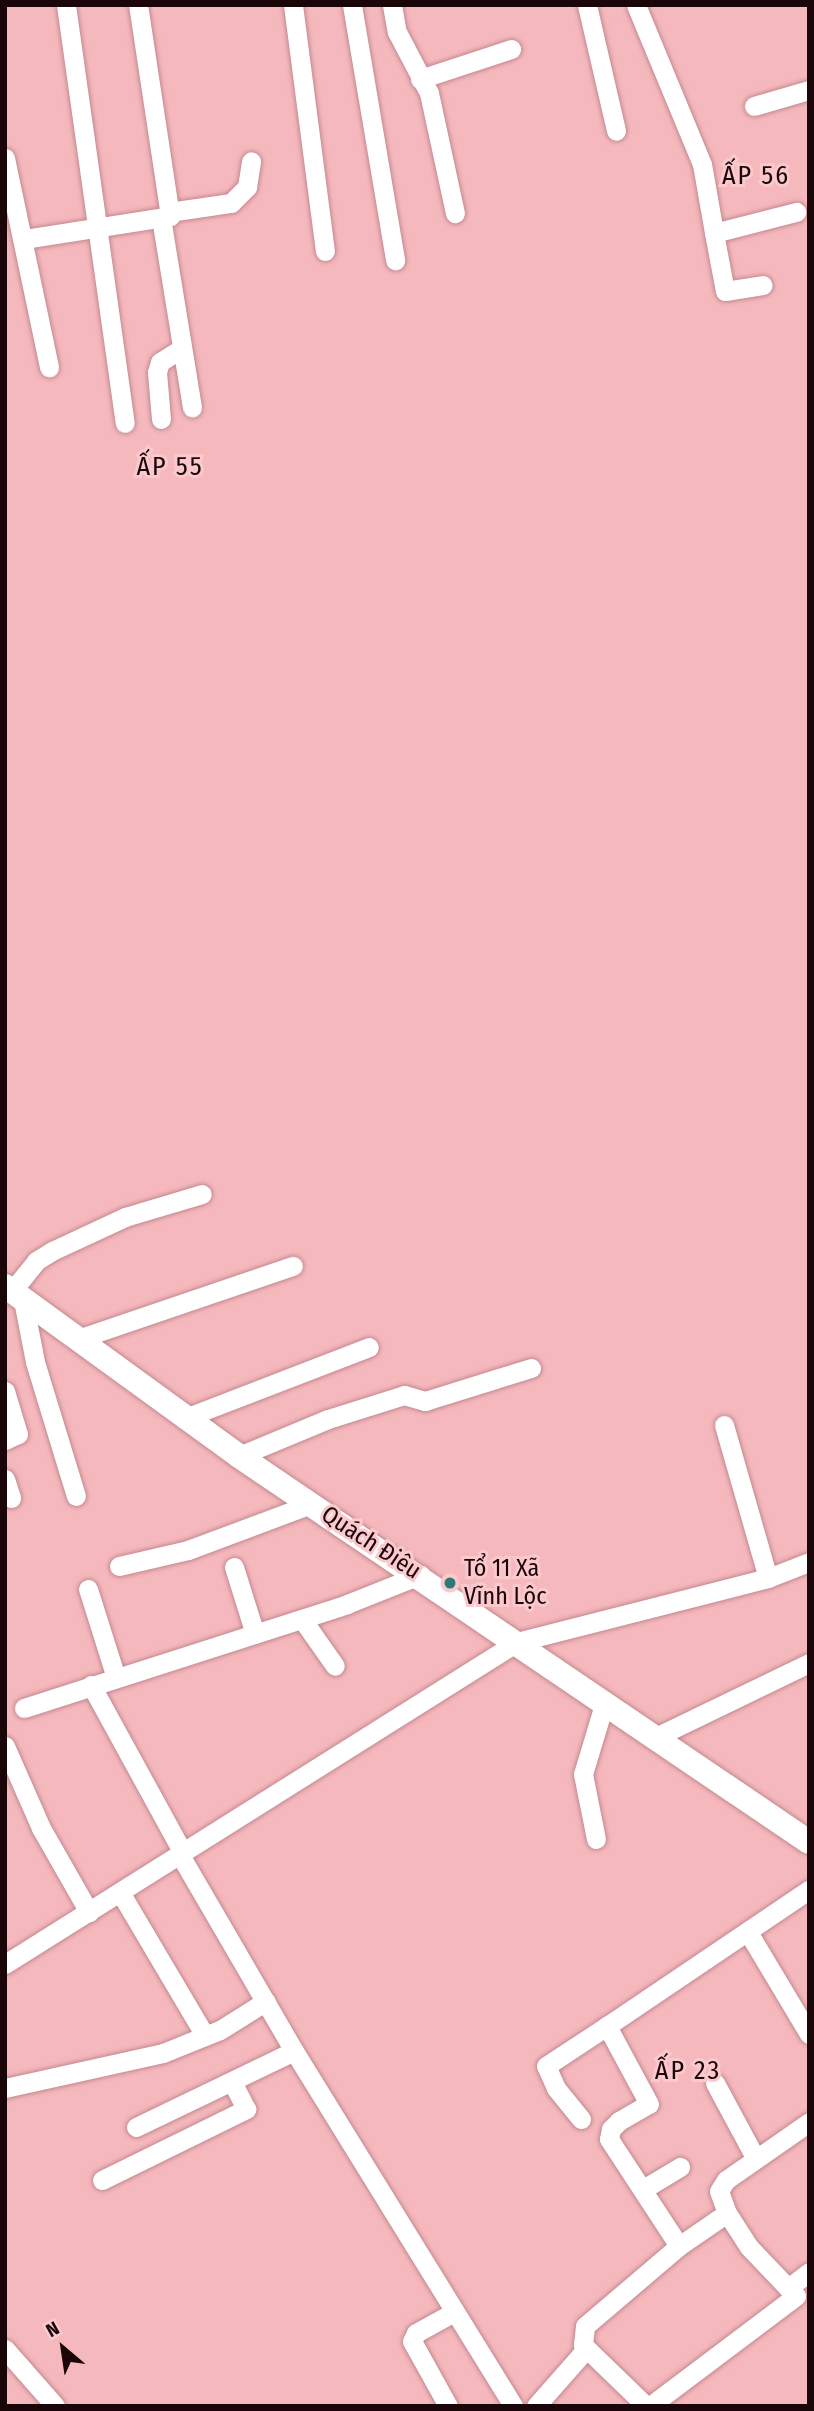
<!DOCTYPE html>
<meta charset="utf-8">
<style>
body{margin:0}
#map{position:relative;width:814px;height:2411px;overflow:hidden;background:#f5b8bd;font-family:"Fira Sans Condensed",sans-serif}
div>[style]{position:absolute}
.roads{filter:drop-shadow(0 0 2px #c3898f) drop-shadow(0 0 2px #c3898f)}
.minor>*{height:19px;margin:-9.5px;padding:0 9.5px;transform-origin:9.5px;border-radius:9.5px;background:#fff}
.major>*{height:24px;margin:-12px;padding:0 12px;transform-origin:12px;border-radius:12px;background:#fff}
.dots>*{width:19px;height:19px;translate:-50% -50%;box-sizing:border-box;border:4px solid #fbc9cd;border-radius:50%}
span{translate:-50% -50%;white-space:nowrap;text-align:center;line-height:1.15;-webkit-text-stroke:6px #fbc9cd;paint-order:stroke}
.street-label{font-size:24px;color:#1a0609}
.poi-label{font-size:24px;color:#1a0609}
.left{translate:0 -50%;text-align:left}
.neighbourhood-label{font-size:26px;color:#1a0609;letter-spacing:2px}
.frame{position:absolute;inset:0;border:7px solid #1a0609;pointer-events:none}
.north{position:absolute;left:28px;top:2313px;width:70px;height:70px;-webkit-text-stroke:5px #fbc9cd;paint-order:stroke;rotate:331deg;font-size:19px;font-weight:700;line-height:28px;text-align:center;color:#1a0609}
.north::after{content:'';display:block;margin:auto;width:24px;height:32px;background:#1a0609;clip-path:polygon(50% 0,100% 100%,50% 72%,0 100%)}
</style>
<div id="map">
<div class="roads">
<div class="minor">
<i style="left:66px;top:5px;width:422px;rotate:82deg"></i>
<i style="left:293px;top:5px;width:248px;rotate:82.6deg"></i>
<i style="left:352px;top:5px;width:259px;rotate:80.4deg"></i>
<i style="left:392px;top:5px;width:27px;rotate:80deg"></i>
<i style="left:397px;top:32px;width:69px;rotate:62.3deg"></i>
<i style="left:429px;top:93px;width:123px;rotate:77.8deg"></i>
<i style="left:587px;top:5px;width:129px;rotate:77deg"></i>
<i style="left:636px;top:5px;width:172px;rotate:67.5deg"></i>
<i style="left:702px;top:164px;width:70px;rotate:80.1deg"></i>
<i style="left:714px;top:233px;width:85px;rotate:-14.4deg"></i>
<i style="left:420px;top:79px;width:96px;rotate:-18.2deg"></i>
<i style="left:754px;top:106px;width:57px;rotate:-16.2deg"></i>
<i style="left:5px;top:158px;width:214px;rotate:78.1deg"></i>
<i style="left:169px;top:212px;width:63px;rotate:-8.3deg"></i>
<i style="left:231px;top:203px;width:23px;rotate:-45deg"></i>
<i style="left:247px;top:187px;width:26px;rotate:-81deg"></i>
<i style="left:161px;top:218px;width:192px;rotate:80.7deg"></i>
<i style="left:714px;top:233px;width:59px;rotate:79.3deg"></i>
<i style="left:725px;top:291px;width:38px;rotate:-9deg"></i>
<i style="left:25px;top:239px;width:147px;rotate:-9deg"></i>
<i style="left:170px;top:216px;width:213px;rotate:-98.6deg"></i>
<i style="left:161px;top:419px;width:47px;rotate:-94.9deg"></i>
<i style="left:157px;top:372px;width:10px;rotate:-73deg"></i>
<i style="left:160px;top:362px;width:25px;rotate:-32deg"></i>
<i style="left:12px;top:1291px;width:38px;rotate:-51deg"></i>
<i style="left:36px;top:1261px;width:19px;rotate:-32deg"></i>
<i style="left:52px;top:1251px;width:81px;rotate:-25deg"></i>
<i style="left:125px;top:1217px;width:80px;rotate:-16.6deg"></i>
<i style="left:23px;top:1300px;width:63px;rotate:79deg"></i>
<i style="left:35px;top:1362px;width:140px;rotate:73deg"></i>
<i style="left:78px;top:1339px;width:227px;rotate:-18.8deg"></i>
<i style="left:5px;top:1391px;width:45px;rotate:73.2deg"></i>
<i style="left:18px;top:1434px;width:14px;rotate:155deg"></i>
<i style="left:185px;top:1418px;width:197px;rotate:-21.1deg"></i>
<i style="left:724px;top:1425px;width:159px;rotate:74deg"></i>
<i style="left:239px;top:1456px;width:96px;rotate:-22.6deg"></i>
<i style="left:328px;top:1419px;width:80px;rotate:-17.5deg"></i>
<i style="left:404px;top:1395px;width:22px;rotate:16deg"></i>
<i style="left:425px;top:1401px;width:111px;rotate:-17.3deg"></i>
<i style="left:5px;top:1479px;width:20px;rotate:72deg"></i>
<i style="left:119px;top:1566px;width:71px;rotate:-13.1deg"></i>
<i style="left:188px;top:1550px;width:131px;rotate:-20.5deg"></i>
<i style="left:234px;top:1567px;width:70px;rotate:72.6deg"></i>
<i style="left:88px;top:1589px;width:93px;rotate:72.5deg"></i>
<i style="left:302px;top:1619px;width:57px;rotate:54.9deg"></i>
<i style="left:91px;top:1685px;width:192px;rotate:61.3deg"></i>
<i style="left:24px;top:1708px;width:339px;rotate:-17.8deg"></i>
<i style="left:347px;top:1604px;width:79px;rotate:-21.7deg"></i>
<i style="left:658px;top:1736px;width:168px;rotate:-25.8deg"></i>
<i style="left:5px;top:1746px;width:90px;rotate:66.3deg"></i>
<i style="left:41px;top:1828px;width:97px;rotate:60.3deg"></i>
<i style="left:596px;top:1839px;width:66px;rotate:-101.3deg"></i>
<i style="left:583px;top:1774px;width:76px;rotate:-73.2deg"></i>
<i style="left:180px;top:1855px;width:227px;rotate:59.8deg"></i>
<i style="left:294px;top:2051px;width:417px;rotate:58.3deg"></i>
<i style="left:120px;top:1892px;width:167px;rotate:59.4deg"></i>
<i style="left:748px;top:1932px;width:119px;rotate:59.1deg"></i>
<i style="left:5px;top:1964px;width:605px;rotate:-32.17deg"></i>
<i style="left:517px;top:1642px;width:259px;rotate:-14.3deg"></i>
<i style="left:768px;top:1578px;width:44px;rotate:-21.3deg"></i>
<i style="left:715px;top:2083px;width:86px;rotate:61.7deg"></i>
<i style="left:5px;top:2088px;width:162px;rotate:-12.5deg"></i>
<i style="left:163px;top:2053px;width:61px;rotate:-22deg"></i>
<i style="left:220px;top:2030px;width:54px;rotate:-32.2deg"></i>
<i style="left:581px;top:2119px;width:40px;rotate:-129deg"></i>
<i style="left:556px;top:2088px;width:24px;rotate:-114deg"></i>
<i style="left:546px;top:2066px;width:73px;rotate:-33.3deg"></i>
<i style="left:136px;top:2127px;width:175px;rotate:-25.7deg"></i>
<i style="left:102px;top:2180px;width:161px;rotate:-26.2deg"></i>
<i style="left:246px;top:2109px;width:31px;rotate:-117deg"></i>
<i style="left:645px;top:2188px;width:41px;rotate:-31deg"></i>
<i style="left:727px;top:2213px;width:40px;rotate:57.1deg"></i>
<i style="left:749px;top:2247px;width:57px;rotate:46.4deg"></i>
<i style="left:788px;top:2288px;width:26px;rotate:-37deg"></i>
<i style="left:679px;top:2246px;width:128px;rotate:-123.2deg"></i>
<i style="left:609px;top:2139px;width:10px;rotate:-79deg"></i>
<i style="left:611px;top:2129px;width:11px;rotate:-45deg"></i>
<i style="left:619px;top:2121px;width:34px;rotate:-30deg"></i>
<i style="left:649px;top:2104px;width:89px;rotate:-118.3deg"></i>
<i style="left:607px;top:2026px;width:244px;rotate:-34deg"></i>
<i style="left:5px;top:2349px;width:76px;rotate:48.7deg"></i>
<i style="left:448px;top:2406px;width:74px;rotate:-119deg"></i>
<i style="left:412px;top:2341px;width:9px;rotate:-63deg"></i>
<i style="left:416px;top:2333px;width:43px;rotate:-28.9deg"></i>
<i style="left:536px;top:2406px;width:76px;rotate:-48.7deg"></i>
<i style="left:646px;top:2406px;width:88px;rotate:-135.9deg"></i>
<i style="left:583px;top:2345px;width:19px;rotate:-84deg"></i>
<i style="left:585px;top:2326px;width:123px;rotate:-40.4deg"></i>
<i style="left:679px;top:2246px;width:58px;rotate:-34.5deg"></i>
<i style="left:727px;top:2213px;width:23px;rotate:-110deg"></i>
<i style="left:719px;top:2191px;width:13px;rotate:-58deg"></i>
<i style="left:726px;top:2180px;width:101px;rotate:-34.9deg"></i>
<i style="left:650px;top:2406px;width:183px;rotate:-37deg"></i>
</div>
<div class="major">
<i style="left:5px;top:1286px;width:289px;rotate:36deg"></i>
<i style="left:239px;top:1456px;width:688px;rotate:34.11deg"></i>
</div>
</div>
<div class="dots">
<i style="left:450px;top:1583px;background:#2f7977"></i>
</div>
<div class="street-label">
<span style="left:371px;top:1543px;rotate:33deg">Quách Điêu</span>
</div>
<div class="poi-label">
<span class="left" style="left:464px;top:1583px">Tổ 11 Xã<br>Vĩnh Lộc</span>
</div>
<div class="neighbourhood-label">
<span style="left:756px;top:176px">ẤP 56</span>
<span style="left:170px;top:467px">ẤP 55</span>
<span style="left:688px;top:2071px">ẤP 23</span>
</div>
<div class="frame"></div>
<div class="north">N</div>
</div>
